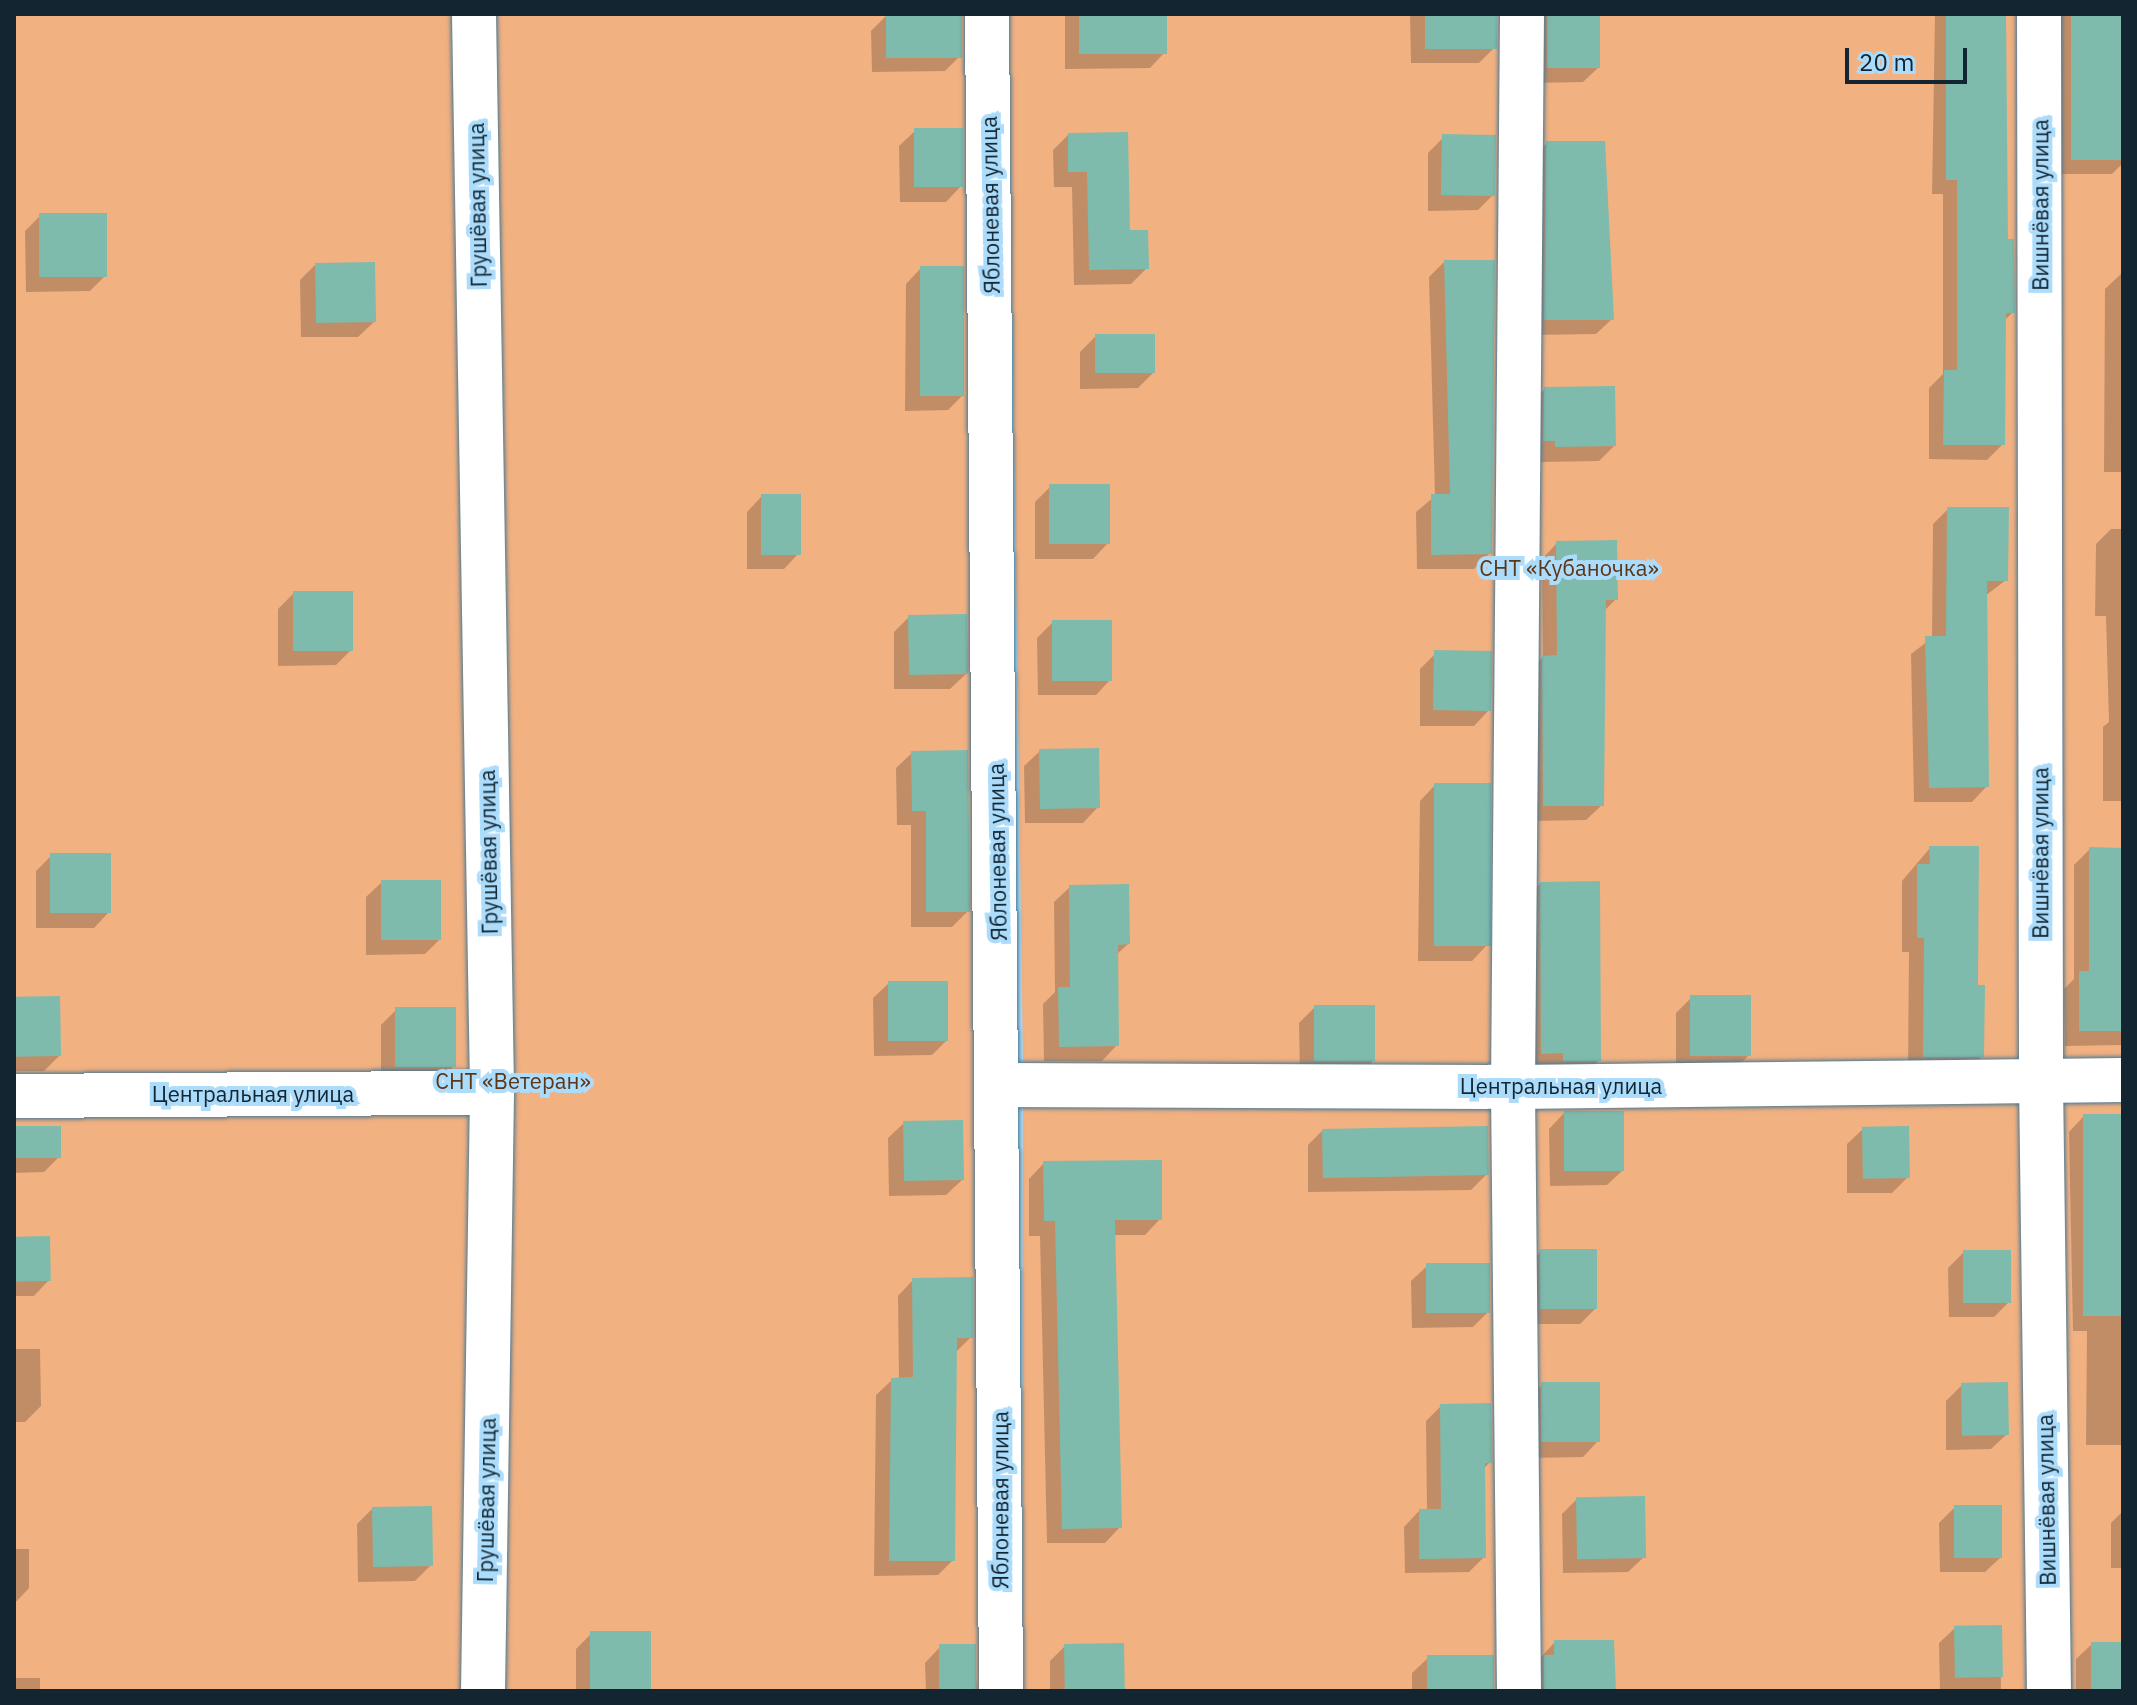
<!DOCTYPE html>
<meta charset="utf-8">
<style>
body{margin:0}
#map{position:relative;width:2137px;height:1705px;overflow:hidden;background:#acdcfb;font-family:"IBM Plex Sans",sans-serif}
div>[style]{position:absolute}
.green>*{inset:0;background:#f2b181;transform-origin:0 0}
.shadow>*{inset:0;background:#0003;transform-origin:0 0}
.building>*{inset:0;background:#7fbbac;transform-origin:0 0}
.roads{filter:drop-shadow(0 0 2px #4a7893) drop-shadow(0 0 2px #4a7893)}
.minor>*{height:44px;margin:-22px;padding:0 22px;transform-origin:22px;border-radius:22px;background:#fff}
span{translate:-50% -50%;white-space:nowrap;text-align:center;line-height:1.15;-webkit-text-stroke:8px #acdcfb;paint-order:stroke}
.street-label{font-size:22px;color:#122530}
.park-label{font-size:22px;color:#5d3616}
.frame{position:absolute;inset:0;border:16px solid #122530;pointer-events:none}
.scale{position:absolute;left:1845px;top:48px;width:122px;height:36px;box-sizing:border-box;border:4px solid #122530;border-top:0;padding-left:10px;font-size:24px;line-height:28px;white-space:nowrap;color:#122530;-webkit-text-stroke:6px #acdcfb;paint-order:stroke}
</style>
<div id="map">
<div class="green">
<i style="left:14px;top:14px;width:986px;height:1677px"></i>
<i style="clip-path:polygon(1008px 14px,2123px 14px,2123px 1691px,1022px 1691px,1023px 1063px)"></i>
</div>
<div class="shadow">
<i style="clip-path:polygon(1065px 14px,1165px 14px,1165px 52px,1150px 68px,1065px 69px)"></i>
<i style="clip-path:polygon(1410px 14px,1496px 14px,1495px 47px,1479px 63px,1411px 63px)"></i>
<i style="clip-path:polygon(1543px 14px,1598px 14px,1599px 67px,1583px 82px,1532px 83px)"></i>
<i style="clip-path:polygon(1935px 14px,2004px 14px,2006px 241px,2013px 312px,2004px 321px,2003px 444px,1987px 460px,1929px 459px,1929px 388px,1943px 374px,1943px 194px,1932px 194px)"></i>
<i style="clip-path:polygon(2057px 14px,2123px 14px,2123px 163px,2112px 174px,2055px 174px)"></i>
<i style="clip-path:polygon(887px 15px,960px 56px,945px 71px,872px 72px,871px 31px)"></i>
<i style="clip-path:polygon(915px 131px,961px 186px,946px 202px,900px 202px,899px 146px)"></i>
<i style="clip-path:polygon(1068px 135px,1147px 268px,1131px 284px,1074px 285px,1072px 187px,1054px 187px,1053px 150px)"></i>
<i style="clip-path:polygon(1443px 138px,1493px 195px,1478px 210px,1428px 211px,1428px 153px)"></i>
<i style="clip-path:polygon(1547px 143px,1612px 319px,1596px 334px,1530px 335px,1531px 159px)"></i>
<i style="clip-path:polygon(40px 216px,105px 276px,90px 291px,26px 292px,25px 231px)"></i>
<i style="clip-path:polygon(1444px 262px,1490px 553px,1474px 569px,1417px 569px,1416px 512px,1435px 496px,1429px 277px)"></i>
<i style="clip-path:polygon(315px 265px,374px 322px,358px 337px,301px 337px,300px 280px)"></i>
<i style="clip-path:polygon(921px 268px,963px 395px,948px 410px,905px 411px,906px 284px)"></i>
<i style="clip-path:polygon(2121px 274px,2123px 472px,2104px 472px,2105px 289px)"></i>
<i style="clip-path:polygon(1095px 337px,1153px 373px,1138px 388px,1080px 389px,1080px 352px)"></i>
<i style="clip-path:polygon(1545px 389px,1614px 446px,1599px 461px,1541px 462px,1541px 455px,1529px 455px,1529px 404px)"></i>
<i style="clip-path:polygon(1050px 487px,1108px 543px,1093px 559px,1035px 559px,1035px 502px)"></i>
<i style="clip-path:polygon(762px 496px,799px 553px,784px 569px,747px 569px,747px 512px)"></i>
<i style="clip-path:polygon(1948px 509px,2006px 580px,1985px 596px,1987px 786px,1972px 802px,1914px 802px,1911px 654px,1932px 638px,1933px 524px)"></i>
<i style="clip-path:polygon(2111px 529px,2123px 529px,2123px 801px,2103px 801px,2103px 727px,2109px 722px,2106px 616px,2095px 616px,2096px 544px)"></i>
<i style="clip-path:polygon(1557px 543px,1616px 599px,1604px 611px,1602px 805px,1586px 820px,1528px 821px,1527px 673px,1543px 657px,1542px 559px)"></i>
<i style="clip-path:polygon(294px 593px,352px 649px,336px 665px,278px 666px,278px 609px)"></i>
<i style="clip-path:polygon(909px 617px,966px 674px,950px 689px,894px 689px,894px 632px)"></i>
<i style="clip-path:polygon(1053px 622px,1111px 679px,1096px 695px,1038px 695px,1037px 638px)"></i>
<i style="clip-path:polygon(1435px 654px,1489px 710px,1474px 726px,1420px 726px,1420px 669px)"></i>
<i style="clip-path:polygon(1040px 751px,1098px 807px,1083px 823px,1025px 823px,1024px 766px)"></i>
<i style="clip-path:polygon(912px 753px,968px 911px,952px 927px,911px 927px,911px 825px,897px 825px,896px 768px)"></i>
<i style="clip-path:polygon(1435px 785px,1487px 945px,1472px 961px,1418px 961px,1420px 801px)"></i>
<i style="clip-path:polygon(1930px 848px,1976px 987px,1982px 1056px,1967px 1071px,1908px 1072px,1909px 952px,1902px 952px,1902px 881px)"></i>
<i style="clip-path:polygon(2090px 849px,2123px 849px,2122px 1045px,2065px 1046px,2064px 989px,2074px 979px,2074px 865px)"></i>
<i style="clip-path:polygon(51px 856px,109px 912px,94px 928px,36px 928px,36px 871px)"></i>
<i style="clip-path:polygon(382px 882px,440px 939px,425px 954px,366px 955px,366px 897px)"></i>
<i style="clip-path:polygon(1541px 883px,1599px 1060px,1584px 1076px,1526px 1068px,1525px 899px)"></i>
<i style="clip-path:polygon(1070px 887px,1128px 944px,1116px 955px,1117px 1045px,1102px 1061px,1044px 1061px,1043px 1004px,1055px 992px,1054px 902px)"></i>
<i style="clip-path:polygon(889px 983px,947px 1040px,932px 1055px,874px 1056px,873px 998px)"></i>
<i style="clip-path:polygon(1691px 998px,1749px 1055px,1734px 1070px,1676px 1071px,1676px 1013px)"></i>
<i style="clip-path:polygon(14px 999px,59px 1056px,44px 1071px,14px 1071px)"></i>
<i style="clip-path:polygon(1314px 1008px,1373px 1061px,1358px 1076px,1300px 1076px,1299px 1023px)"></i>
<i style="clip-path:polygon(396px 1010px,454px 1066px,439px 1082px,381px 1083px,381px 1025px)"></i>
<i style="clip-path:polygon(1564px 1113px,1623px 1170px,1607px 1185px,1550px 1186px,1549px 1129px)"></i>
<i style="clip-path:polygon(2084px 1116px,2123px 1116px,2123px 1445px,2086px 1445px,2087px 1331px,2073px 1331px,2069px 1132px)"></i>
<i style="clip-path:polygon(904px 1123px,962px 1180px,946px 1195px,889px 1196px,888px 1138px)"></i>
<i style="clip-path:polygon(16px 1129px,59px 1157px,44px 1172px,14px 1173px)"></i>
<i style="clip-path:polygon(1863px 1129px,1908px 1177px,1892px 1193px,1847px 1193px,1847px 1144px)"></i>
<i style="clip-path:polygon(1323px 1130px,1487px 1174px,1471px 1190px,1308px 1192px,1308px 1145px)"></i>
<i style="clip-path:polygon(1044px 1163px,1160px 1219px,1145px 1235px,1113px 1235px,1120px 1527px,1105px 1543px,1047px 1543px,1040px 1236px,1029px 1236px,1029px 1179px)"></i>
<i style="clip-path:polygon(14px 1239px,49px 1280px,34px 1296px,14px 1296px)"></i>
<i style="clip-path:polygon(1540px 1252px,1595px 1309px,1580px 1324px,1526px 1324px,1525px 1267px)"></i>
<i style="clip-path:polygon(1964px 1252px,2010px 1301px,1994px 1317px,1949px 1317px,1948px 1268px)"></i>
<i style="clip-path:polygon(1427px 1266px,1488px 1312px,1473px 1327px,1412px 1328px,1411px 1281px)"></i>
<i style="clip-path:polygon(913px 1280px,971px 1337px,955px 1353px,953px 1560px,938px 1575px,874px 1576px,876px 1395px,892px 1380px,899px 1380px,898px 1296px)"></i>
<i style="clip-path:polygon(14px 1349px,40px 1349px,41px 1406px,25px 1422px,14px 1422px)"></i>
<i style="clip-path:polygon(1542px 1385px,1598px 1441px,1583px 1457px,1527px 1458px,1526px 1400px)"></i>
<i style="clip-path:polygon(1962px 1385px,2007px 1434px,1991px 1449px,1946px 1450px,1946px 1401px)"></i>
<i style="clip-path:polygon(1441px 1406px,1490px 1462px,1483px 1469px,1484px 1557px,1469px 1572px,1405px 1573px,1404px 1527px,1419px 1511px,1427px 1511px,1426px 1421px)"></i>
<i style="clip-path:polygon(1577px 1499px,1644px 1557px,1628px 1572px,1563px 1573px,1562px 1514px)"></i>
<i style="clip-path:polygon(1955px 1507px,2001px 1557px,1985px 1572px,1940px 1572px,1939px 1523px)"></i>
<i style="clip-path:polygon(372px 1509px,431px 1565px,415px 1581px,358px 1582px,357px 1524px)"></i>
<i style="clip-path:polygon(2123px 1511px,2123px 1568px,2111px 1568px,2111px 1523px)"></i>
<i style="clip-path:polygon(14px 1549px,29px 1549px,29px 1588px,14px 1604px)"></i>
<i style="clip-path:polygon(2000px 1627px,2001px 1691px,1940px 1691px,1939px 1643px,1955px 1628px)"></i>
<i style="clip-path:polygon(591px 1634px,649px 1691px,576px 1691px,576px 1649px)"></i>
<i style="clip-path:polygon(1555px 1642px,1614px 1691px,1528px 1691px,1540px 1658px)"></i>
<i style="clip-path:polygon(2092px 1644px,2123px 1644px,2123px 1691px,2076px 1691px,2076px 1659px)"></i>
<i style="clip-path:polygon(1065px 1646px,1123px 1691px,1050px 1691px,1050px 1661px)"></i>
<i style="clip-path:polygon(940px 1647px,974px 1647px,977px 1691px,926px 1691px,925px 1663px)"></i>
<i style="clip-path:polygon(1428px 1658px,1493px 1691px,1412px 1691px,1412px 1673px)"></i>
<i style="left:14px;top:1678px;width:26px;height:13px"></i>
</div>
<div class="building">
<i style="left:886px;top:14px;width:76px;height:44px"></i>
<i style="left:1079px;top:14px;width:88px;height:40px"></i>
<i style="left:1425px;top:14px;width:72px;height:35px"></i>
<i style="left:1547px;top:14px;width:53px;height:54px"></i>
<i style="clip-path:polygon(1946px 14px,2006px 14px,2008px 239px,2014px 239px,2015px 313px,2006px 313px,2005px 445px,1943px 445px,1944px 370px,1957px 370px,1957px 180px,1946px 180px)"></i>
<i style="left:2071px;top:14px;width:52px;height:146px"></i>
<i style="left:963px;top:128px;width:59px;height:49px;rotate:90deg"></i>
<i style="clip-path:polygon(1128px 132px,1130px 230px,1148px 230px,1149px 269px,1089px 270px,1087px 172px,1068px 172px,1068px 133px)"></i>
<i style="left:1496px;top:135px;width:61px;height:54px;rotate:91deg"></i>
<i style="clip-path:polygon(1546px 141px,1605px 141px,1614px 320px,1544px 320px)"></i>
<i style="left:107px;top:213px;width:64px;height:68px;rotate:90deg"></i>
<i style="clip-path:polygon(1444px 260px,1495px 260px,1492px 554px,1431px 555px,1431px 494px,1450px 494px)"></i>
<i style="left:375px;top:262px;width:60px;height:60px;rotate:89deg"></i>
<i style="left:920px;top:266px;width:44px;height:130px"></i>
<i style="left:1155px;top:334px;width:39px;height:60px;rotate:90deg"></i>
<i style="clip-path:polygon(1615px 386px,1616px 446px,1555px 447px,1555px 441px,1543px 441px,1544px 387px)"></i>
<i style="left:1110px;top:484px;width:60px;height:61px;rotate:90deg"></i>
<i style="left:761px;top:494px;width:40px;height:61px"></i>
<i style="clip-path:polygon(1947px 507px,2009px 507px,2008px 581px,1987px 581px,1989px 787px,1929px 788px,1925px 636px,1946px 636px)"></i>
<i style="clip-path:polygon(1617px 540px,1618px 600px,1606px 600px,1604px 806px,1543px 806px,1542px 656px,1557px 655px,1556px 541px)"></i>
<i style="left:293px;top:591px;width:60px;height:60px"></i>
<i style="left:967px;top:614px;width:60px;height:59px;rotate:89deg"></i>
<i style="left:1052px;top:620px;width:60px;height:61px"></i>
<i style="left:1492px;top:651px;width:60px;height:58px;rotate:91deg"></i>
<i style="left:1099px;top:748px;width:60px;height:60px;rotate:89deg"></i>
<i style="clip-path:polygon(968px 750px,970px 912px,926px 912px,926px 811px,912px 811px,911px 751px)"></i>
<i style="left:1434px;top:783px;width:57px;height:163px"></i>
<i style="clip-path:polygon(1929px 846px,1979px 846px,1978px 985px,1985px 985px,1984px 1057px,1923px 1057px,1924px 938px,1917px 938px,1917px 864px,1930px 864px)"></i>
<i style="clip-path:polygon(2089px 847px,2123px 848px,2123px 1031px,2079px 1031px,2079px 971px,2089px 971px)"></i>
<i style="left:111px;top:853px;width:60px;height:61px;rotate:90deg"></i>
<i style="left:381px;top:880px;width:60px;height:60px"></i>
<i style="clip-path:polygon(1600px 881px,1601px 1061px,1563px 1061px,1563px 1053px,1541px 1054px,1540px 882px)"></i>
<i style="clip-path:polygon(1129px 884px,1130px 944px,1118px 945px,1119px 1046px,1059px 1047px,1058px 987px,1070px 987px,1069px 885px)"></i>
<i style="left:888px;top:981px;width:60px;height:60px"></i>
<i style="left:1751px;top:995px;width:61px;height:61px;rotate:90deg"></i>
<i style="left:60px;top:996px;width:60px;height:46px;rotate:89deg"></i>
<i style="left:1375px;top:1005px;width:56px;height:61px;rotate:90deg"></i>
<i style="left:456px;top:1007px;width:60px;height:61px;rotate:90deg"></i>
<i style="left:1564px;top:1111px;width:60px;height:60px"></i>
<i style="left:2083px;top:1114px;width:40px;height:202px"></i>
<i style="left:963px;top:1120px;width:60px;height:60px;rotate:89deg"></i>
<i style="left:61px;top:1126px;width:32px;height:46px;rotate:90deg"></i>
<i style="left:1488px;top:1126px;width:49px;height:166px;rotate:89deg"></i>
<i style="left:1909px;top:1126px;width:52px;height:47px;rotate:89deg"></i>
<i style="clip-path:polygon(1162px 1160px,1162px 1220px,1115px 1220px,1122px 1528px,1062px 1529px,1055px 1221px,1044px 1221px,1043px 1161px)"></i>
<i style="left:50px;top:1236px;width:45px;height:36px;rotate:89deg"></i>
<i style="left:1597px;top:1249px;width:60px;height:57px;rotate:90deg"></i>
<i style="left:1963px;top:1250px;width:48px;height:53px"></i>
<i style="left:1490px;top:1263px;width:50px;height:64px;rotate:90deg"></i>
<i style="clip-path:polygon(973px 1277px,973px 1338px,957px 1338px,955px 1561px,889px 1561px,891px 1378px,913px 1377px,912px 1278px)"></i>
<i style="left:1600px;top:1382px;width:60px;height:59px;rotate:90deg"></i>
<i style="left:2008px;top:1382px;width:53px;height:47px;rotate:89deg"></i>
<i style="clip-path:polygon(1491px 1403px,1492px 1463px,1485px 1463px,1486px 1558px,1419px 1559px,1419px 1509px,1441px 1509px,1440px 1404px)"></i>
<i style="left:1645px;top:1496px;width:62px;height:69px;rotate:89deg"></i>
<i style="left:1954px;top:1505px;width:48px;height:53px"></i>
<i style="left:432px;top:1506px;width:60px;height:60px;rotate:89deg"></i>
<i style="left:2002px;top:1625px;width:52px;height:48px;rotate:89deg"></i>
<i style="left:651px;top:1631px;width:60px;height:61px;rotate:90deg"></i>
<i style="clip-path:polygon(1554px 1640px,1614px 1640px,1616px 1691px,1544px 1691px,1544px 1655px,1554px 1655px)"></i>
<i style="left:2091px;top:1642px;width:32px;height:49px"></i>
<i style="left:1124px;top:1643px;width:48px;height:60px;rotate:89deg"></i>
<i style="left:976px;top:1644px;width:47px;height:37px;rotate:90deg"></i>
<i style="left:1494px;top:1655px;width:36px;height:67px;rotate:90deg"></i>
</div>
<div class="roads">
<div class="minor">
<i style="left:474px;top:14px;width:1079px;rotate:89.04deg"></i>
<i style="left:492px;top:1093px;width:598px;rotate:90.86deg"></i>
<i style="left:987px;top:14px;width:1677px;rotate:89.52deg"></i>
<i style="left:2039px;top:14px;width:1066px;rotate:89.89deg"></i>
<i style="left:2041px;top:1080px;width:611px;rotate:89.25deg"></i>
<i style="left:1000px;top:1085px;width:513px;rotate:0.22deg"></i>
<i style="left:1513px;top:1087px;width:610px;rotate:-0.66deg"></i>
<i style="left:14px;top:1096px;width:478px;rotate:-0.4deg"></i>
<i style="left:1519px;top:1691px;width:604px;rotate:-90.57deg"></i>
<i style="left:1513px;top:1087px;width:1073px;rotate:-89.52deg"></i>
</div>
</div>
<div class="street-label">
<span style="left:477px;top:205px;rotate:-91deg">Грушёвая улица</span>
<span style="left:990px;top:205px;rotate:-91deg">Яблоневая улица</span>
<span style="left:2040px;top:205px;rotate:-90deg">Вишнёвая улица</span>
<span style="left:488px;top:852px;rotate:-91deg">Грушёвая улица</span>
<span style="left:997px;top:852px;rotate:-91deg">Яблоневая улица</span>
<span style="left:2040px;top:853px;rotate:-90deg">Вишнёвая улица</span>
<span style="left:1561px;top:1086px">Центральная улица</span>
<span style="left:253px;top:1094px">Центральная улица</span>
<span style="left:486px;top:1500px;rotate:-89deg">Грушёвая улица</span>
<span style="left:1000px;top:1500px;rotate:-90deg">Яблоневая улица</span>
<span style="left:2046px;top:1500px;rotate:-91deg">Вишнёвая улица</span>
</div>
<div class="park-label">
<span style="left:1569px;top:568px">СНТ «Кубаночка»</span>
<span style="left:513px;top:1081px">СНТ «Ветеран»</span>
</div>
<div class="frame"></div>
<div class="scale">20 m</div>
</div>
